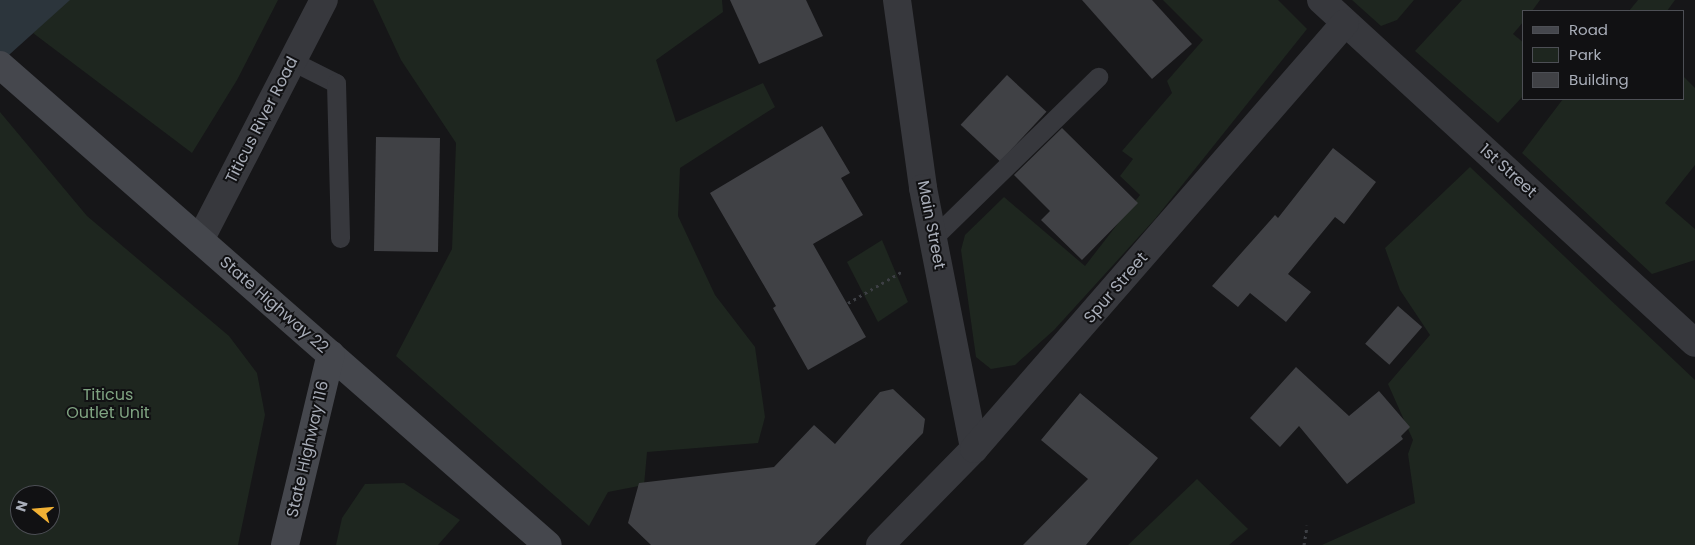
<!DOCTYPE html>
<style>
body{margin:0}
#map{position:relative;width:1695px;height:545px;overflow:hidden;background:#161618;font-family:Poppins,sans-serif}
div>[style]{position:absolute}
.green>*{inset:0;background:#1e261f}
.water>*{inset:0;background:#2c353c}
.building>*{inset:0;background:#404145;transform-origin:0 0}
.path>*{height:3px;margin-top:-1.5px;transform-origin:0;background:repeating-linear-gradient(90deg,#3d3f44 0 2.5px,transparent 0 6.5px)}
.service>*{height:19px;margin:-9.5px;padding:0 9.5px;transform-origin:9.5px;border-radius:9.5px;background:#37383d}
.minor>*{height:28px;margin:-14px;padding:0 14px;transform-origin:14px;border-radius:14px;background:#37383d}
.secondary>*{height:28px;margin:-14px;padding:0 14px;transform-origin:14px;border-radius:14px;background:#45474d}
span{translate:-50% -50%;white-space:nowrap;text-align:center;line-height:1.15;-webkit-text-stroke:4px #111113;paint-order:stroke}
.street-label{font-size:16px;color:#a8adb8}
.park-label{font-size:16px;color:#7fa381}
.legend{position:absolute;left:1522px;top:10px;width:162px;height:90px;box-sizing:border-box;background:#111113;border:1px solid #4d4f55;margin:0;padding:6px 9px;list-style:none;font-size:15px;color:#a8adb8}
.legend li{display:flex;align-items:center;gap:10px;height:25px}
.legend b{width:25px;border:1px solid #4d4f55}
.north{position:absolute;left:10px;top:485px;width:50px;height:50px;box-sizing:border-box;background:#111113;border:1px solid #4d4f55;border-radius:50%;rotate:287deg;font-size:14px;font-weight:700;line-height:20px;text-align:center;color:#a8adb8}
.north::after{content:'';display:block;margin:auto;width:18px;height:22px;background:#f2b134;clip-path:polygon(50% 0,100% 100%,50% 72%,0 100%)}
</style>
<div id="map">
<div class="green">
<i style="clip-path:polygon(28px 0,278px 0,237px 80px,192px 153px,33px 33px,49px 18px)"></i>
<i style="clip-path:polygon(373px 0,722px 0,723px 12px,656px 60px,676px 122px,763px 83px,775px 107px,680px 168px,678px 216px,715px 295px,755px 347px,765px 417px,758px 443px,647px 452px,644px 485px,608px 492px,589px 526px,396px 356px,452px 249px,456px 143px,401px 60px)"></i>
<i style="clip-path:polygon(1163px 0,1278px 0,1307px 29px,1155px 219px,1054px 330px,1015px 365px,991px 369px,976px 357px,961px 250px,965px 235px,1004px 197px,1085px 266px,1140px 195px,1120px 176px,1133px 159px,1122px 151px,1172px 93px,1167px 81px,1203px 40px)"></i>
<i style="clip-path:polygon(1352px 0,1414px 0,1397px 20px,1381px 26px)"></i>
<i style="clip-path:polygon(1462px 0,1540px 0,1532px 11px,1524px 11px,1524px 21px,1513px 34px,1524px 43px,1524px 95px,1498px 123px,1415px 51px)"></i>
<i style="clip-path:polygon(1638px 0,1675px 0,1667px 11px,1629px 11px)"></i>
<i style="clip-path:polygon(1684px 77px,1695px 88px,1695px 165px,1665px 203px,1695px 229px,1695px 260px,1652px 274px,1522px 153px,1563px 99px,1684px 99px)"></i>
<i style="clip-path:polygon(evenodd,0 112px,87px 216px,229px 336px,257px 373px,265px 415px,238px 545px,0 545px,0 112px,20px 495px,50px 495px,50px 525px,20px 525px,20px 495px)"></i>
<i style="clip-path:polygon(1470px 167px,1695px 380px,1695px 545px,1322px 545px,1415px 503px,1408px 454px,1413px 440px,1388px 384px,1430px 335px,1400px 290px,1385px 248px)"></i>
<i style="clip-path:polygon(882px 240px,908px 302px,878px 322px,847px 262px)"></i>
<i style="clip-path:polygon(1197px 479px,1248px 529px,1229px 545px,1128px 545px)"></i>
<i style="clip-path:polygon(404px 483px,460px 520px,438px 545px,336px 545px,342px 518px,365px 484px)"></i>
</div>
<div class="water">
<i style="clip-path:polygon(0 0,70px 0,0 63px)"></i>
</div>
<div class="building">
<i style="clip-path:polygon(730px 0,806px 0,823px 36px,759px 64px)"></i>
<i style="clip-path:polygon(1082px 0,1152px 0,1192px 44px,1152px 79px)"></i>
<i style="left:1007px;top:75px;width:54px;height:68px;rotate:43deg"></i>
<i style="clip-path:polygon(822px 126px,850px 173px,841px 178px,863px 215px,813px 244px,866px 337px,808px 370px,773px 308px,776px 306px,710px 193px)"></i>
<i style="clip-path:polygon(1062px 128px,1138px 203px,1082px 260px,1041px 220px,1050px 211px,1014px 175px)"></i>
<i style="left:376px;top:137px;width:64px;height:114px;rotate:1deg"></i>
<i style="clip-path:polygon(1333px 148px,1376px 182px,1344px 224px,1335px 217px,1288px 274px,1311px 292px,1286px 322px,1250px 293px,1238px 307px,1212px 286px,1275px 215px,1278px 218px)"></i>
<i style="left:1398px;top:306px;width:32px;height:50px;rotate:41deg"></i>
<i style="clip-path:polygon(1296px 367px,1349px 416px,1379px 391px,1410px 427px,1401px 436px,1403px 439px,1347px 484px,1299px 426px,1280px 447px,1250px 418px)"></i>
<i style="clip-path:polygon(893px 389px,925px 419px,923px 433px,815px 545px,651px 545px,628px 523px,639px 483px,774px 467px,814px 425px,835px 444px,880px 392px)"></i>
<i style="clip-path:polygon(1080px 393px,1158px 458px,1086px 545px,1023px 545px,1088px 479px,1041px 440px)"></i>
</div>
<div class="path">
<i style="left:848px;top:303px;width:64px;rotate:-30.2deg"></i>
<i style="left:1304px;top:545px;width:20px;rotate:-81deg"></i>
</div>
<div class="service">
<i style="left:292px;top:61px;width:49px;rotate:26.6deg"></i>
<i style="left:336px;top:83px;width:155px;rotate:88.5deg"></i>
<i style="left:933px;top:238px;width:231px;rotate:-44.3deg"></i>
</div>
<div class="minor">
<i style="left:897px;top:0;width:190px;rotate:82.1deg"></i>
<i style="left:923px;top:188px;width:266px;rotate:78.9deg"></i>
<i style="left:1321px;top:0;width:507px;rotate:42.52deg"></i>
<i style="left:200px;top:240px;width:270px;rotate:-62.7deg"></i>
<i style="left:880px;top:545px;width:134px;rotate:-45.6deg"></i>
<i style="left:974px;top:449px;width:565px;rotate:-48.95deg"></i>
</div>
<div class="secondary">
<i style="left:0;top:65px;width:728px;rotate:41.22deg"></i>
<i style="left:285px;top:545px;width:196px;rotate:-76.5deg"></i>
</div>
<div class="street-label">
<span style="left:262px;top:120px;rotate:-63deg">Titicus River Road</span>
<span style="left:1508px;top:171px;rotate:42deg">1st Street</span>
<span style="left:931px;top:225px;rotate:79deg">Main Street</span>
<span style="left:1116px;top:288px;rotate:-49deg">Spur Street</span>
<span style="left:274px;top:305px;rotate:41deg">State Highway 22</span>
<span style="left:308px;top:449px;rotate:-77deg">State Highway 116</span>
</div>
<div class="park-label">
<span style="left:108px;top:404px">Titicus<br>Outlet Unit</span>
</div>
<ul class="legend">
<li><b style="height:6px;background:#45474d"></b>Road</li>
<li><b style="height:14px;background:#1e261f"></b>Park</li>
<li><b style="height:14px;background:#404145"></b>Building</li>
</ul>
<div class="north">N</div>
</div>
